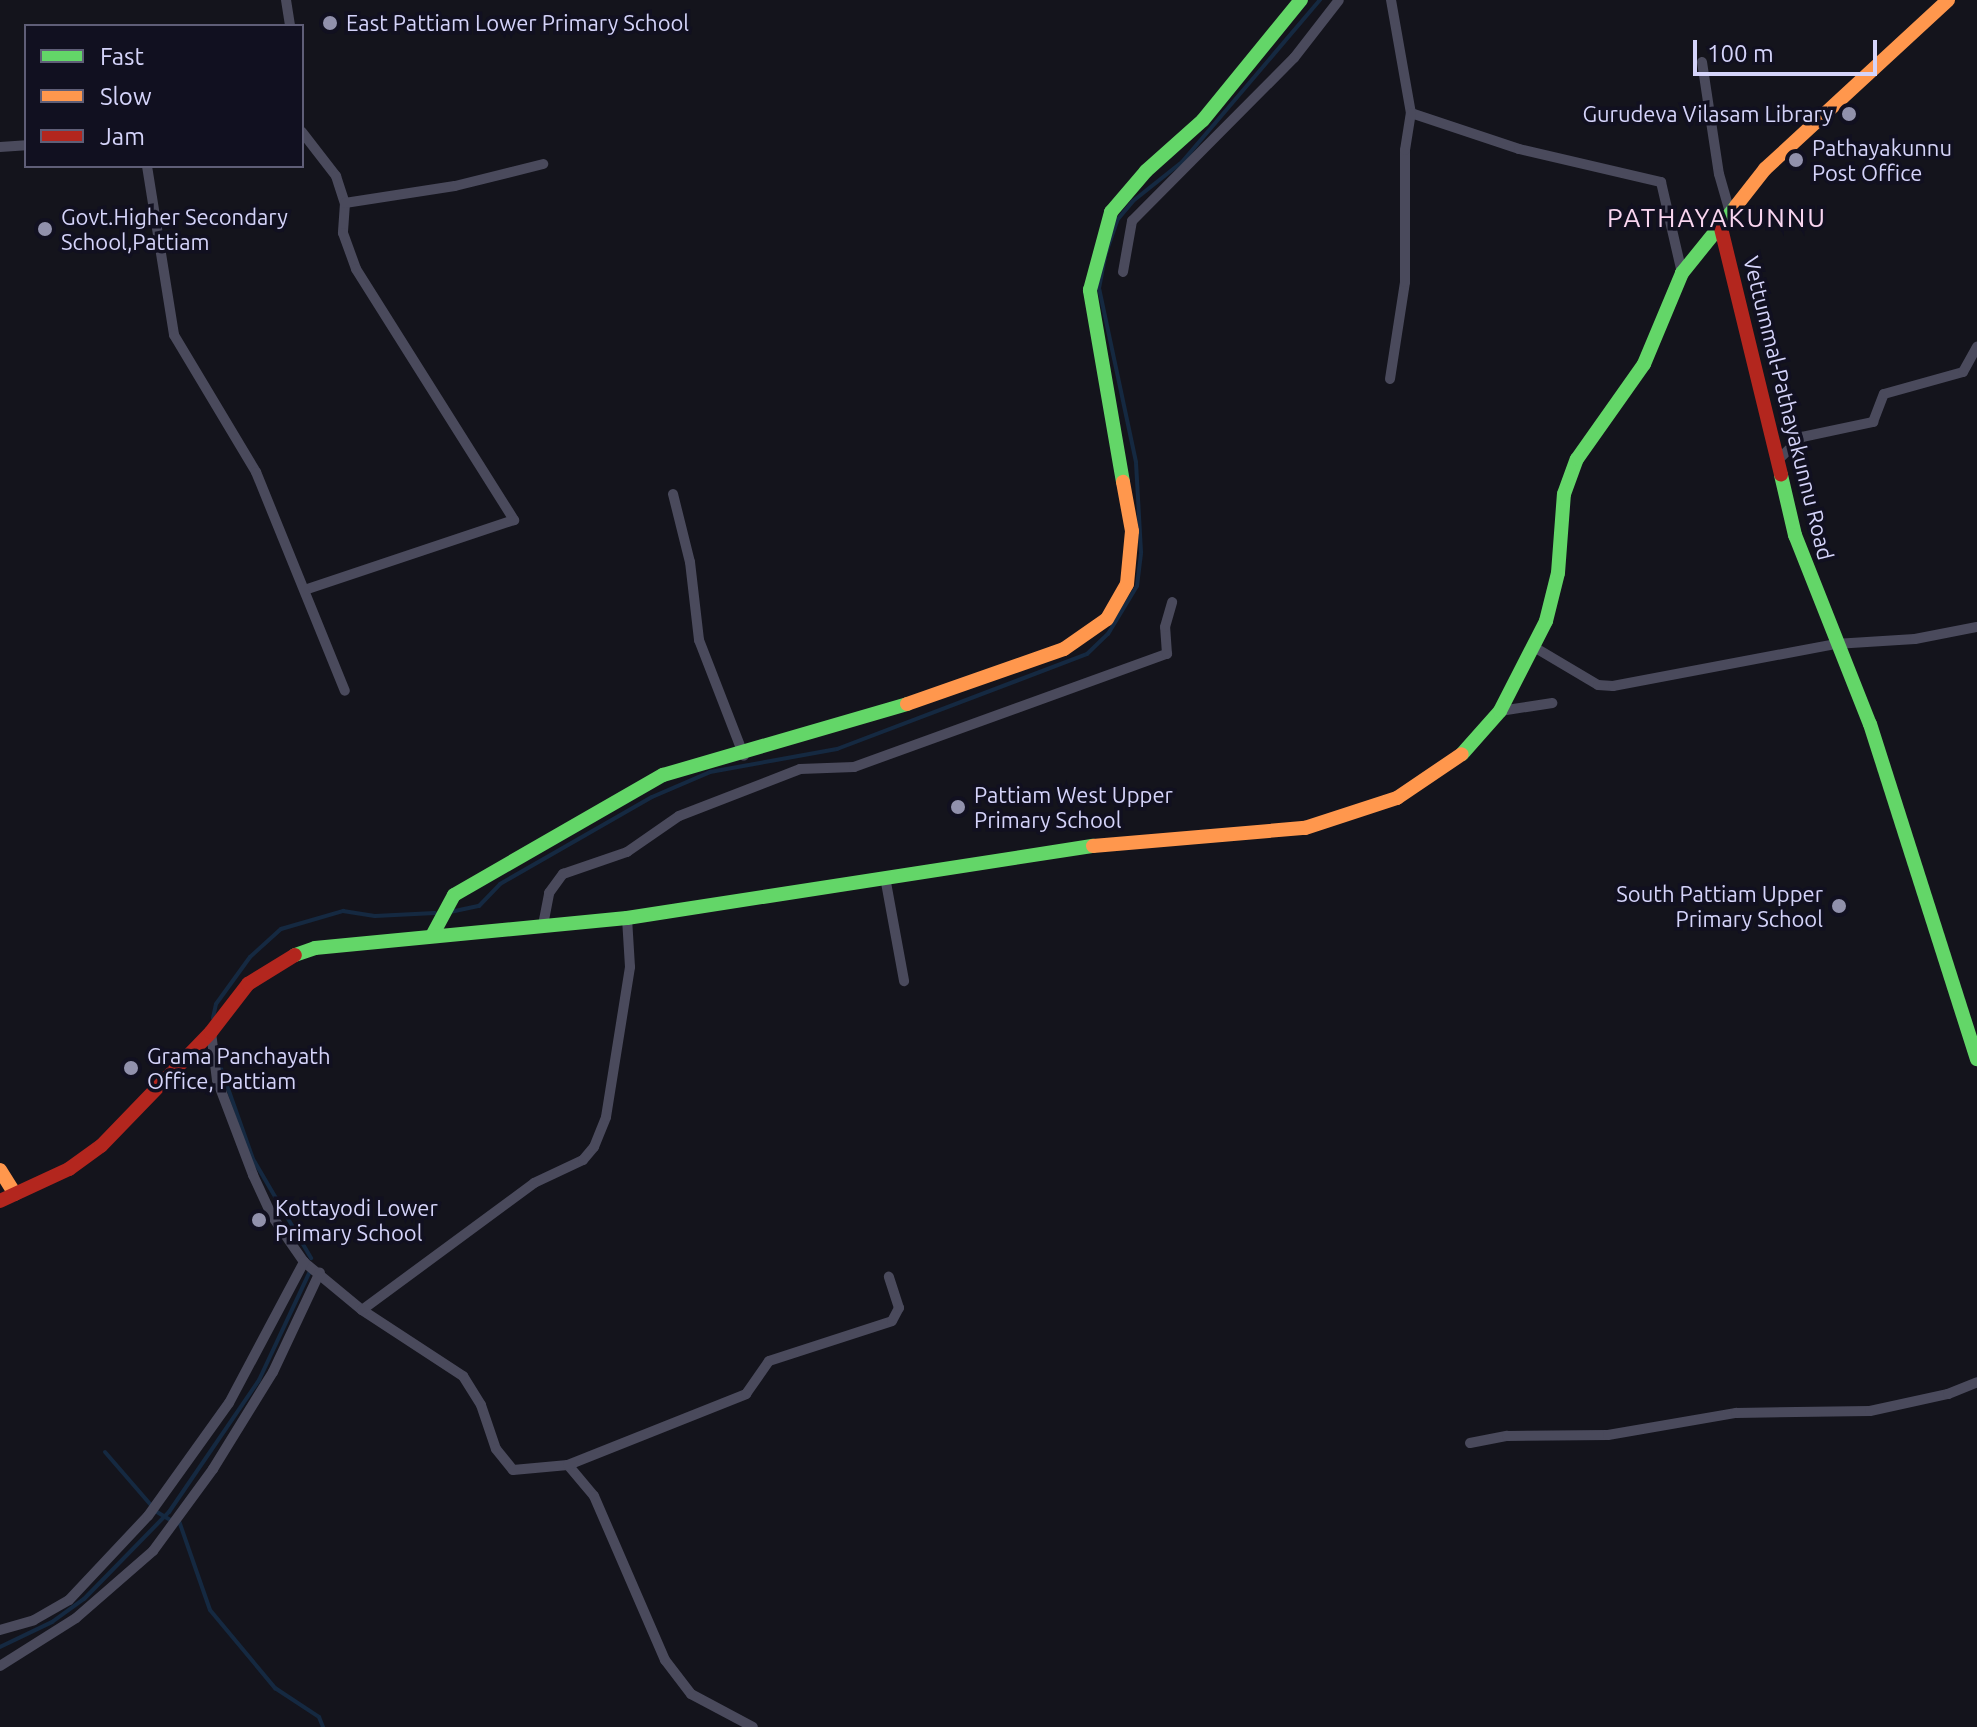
<!DOCTYPE html>
<style>
body{margin:0}
#map{position:relative;width:1977px;height:1727px;overflow:hidden;background:#14141c;font-family:Ubuntu,sans-serif}
div>[style]{position:absolute}
.stream>*{height:4px;margin:-2px;padding:0 2px;transform-origin:2px;border-radius:2px;background:#152941}
.street>*{height:10px;margin:-5px;padding:0 5px;transform-origin:5px;border-radius:5px;background:#4a4a5c}
.fast>*{height:14px;margin:-7px;padding:0 7px;transform-origin:7px;border-radius:7px;background:#63d668}
.slow>*{height:14px;margin:-7px;padding:0 7px;transform-origin:7px;border-radius:7px;background:#ff974d}
.jam>*{height:14px;margin:-7px;padding:0 7px;transform-origin:7px;border-radius:7px;background:#b3261e}
.dots>*{width:22px;height:22px;translate:-50% -50%;box-sizing:border-box;border:4px solid #111020;border-radius:50%}
span{translate:-50% -50%;white-space:nowrap;text-align:center;line-height:1.15;-webkit-text-stroke:7px #111020;paint-order:stroke}
.poi-label{font-size:22px;color:#d5d4fa}
.left{translate:0 -50%;text-align:left}
.right{translate:-100% -50%;text-align:right}
.street-label{font-size:22px;color:#d5d4fa}
.quarter-label{font-size:26px;color:#fad6f0;letter-spacing:2px}
.legend{position:absolute;left:24px;top:24px;width:280px;height:144px;box-sizing:border-box;background:#111020;border:2px solid #5f5e77;margin:0;padding:10px 14px;list-style:none;font-size:24px;color:#d5d4fa}
.legend li{display:flex;align-items:center;gap:16px;height:40px}
.legend b{width:40px;border:2px solid #5f5e77}
.scale{position:absolute;left:1693px;top:40px;width:184px;height:36px;box-sizing:border-box;border:4px solid #d5d4fa;border-top:0;padding-left:10px;font-size:24px;line-height:28px;white-space:nowrap;color:#d5d4fa;-webkit-text-stroke:6px #111020;paint-order:stroke}
</style>
<div id="map">
<div class="stream">
<i style="left:450px;top:912px;width:30px;rotate:-12deg"></i>
<i style="left:479px;top:906px;width:30px;rotate:-46deg"></i>
<i style="left:500px;top:884px;width:175px;rotate:-29.8deg"></i>
<i style="left:652px;top:797px;width:63px;rotate:-23.3deg"></i>
<i style="left:710px;top:772px;width:129px;rotate:-10.3deg"></i>
<i style="left:837px;top:749px;width:267px;rotate:-20.8deg"></i>
<i style="left:1087px;top:654px;width:29px;rotate:-44deg"></i>
<i style="left:1108px;top:634px;width:56px;rotate:-58.9deg"></i>
<i style="left:1137px;top:586px;width:34px;rotate:-83deg"></i>
<i style="left:1141px;top:552px;width:90px;rotate:-93.2deg"></i>
<i style="left:1136px;top:462px;width:178px;rotate:-102deg"></i>
<i style="left:1099px;top:288px;width:33px;rotate:-79deg"></i>
<i style="left:1105px;top:256px;width:39px;rotate:-71deg"></i>
<i style="left:1118px;top:219px;width:23px;rotate:-50deg"></i>
<i style="left:1133px;top:201px;width:63px;rotate:-38.5deg"></i>
<i style="left:1182px;top:162px;width:213px;rotate:-49.6deg"></i>
<i style="left:213px;top:1018px;width:14px;rotate:-78deg"></i>
<i style="left:216px;top:1004px;width:58px;rotate:-54.1deg"></i>
<i style="left:250px;top:957px;width:42px;rotate:-42.1deg"></i>
<i style="left:281px;top:929px;width:65px;rotate:-16.2deg"></i>
<i style="left:343px;top:911px;width:32px;rotate:9deg"></i>
<i style="left:375px;top:916px;width:60px;rotate:-2.9deg"></i>
<i style="left:219px;top:1063px;width:102px;rotate:70.5deg"></i>
<i style="left:253px;top:1159px;width:115px;rotate:59.6deg"></i>
<i style="left:105px;top:1452px;width:79px;rotate:49.1deg"></i>
<i style="left:157px;top:1512px;width:17px;rotate:31deg"></i>
<i style="left:179px;top:1521px;width:94px;rotate:70.8deg"></i>
<i style="left:210px;top:1610px;width:102px;rotate:50.2deg"></i>
<i style="left:275px;top:1688px;width:53px;rotate:33.4deg"></i>
<i style="left:319px;top:1717px;width:11px;rotate:68deg"></i>
<i style="left:0;top:1647px;width:58px;rotate:-25.7deg"></i>
<i style="left:52px;top:1622px;width:39px;rotate:-36deg"></i>
<i style="left:84px;top:1599px;width:122px;rotate:-45.7deg"></i>
<i style="left:169px;top:1512px;width:160px;rotate:-55.7deg"></i>
<i style="left:259px;top:1380px;width:120px;rotate:-64.9deg"></i>
</div>
<div class="street">
<i style="left:286px;top:0;width:26px;rotate:81deg"></i>
<i style="left:1391px;top:0;width:115px;rotate:80deg"></i>
<i style="left:1411px;top:113px;width:114px;rotate:18.4deg"></i>
<i style="left:1519px;top:149px;width:146px;rotate:13.1deg"></i>
<i style="left:1661px;top:182px;width:93px;rotate:77deg"></i>
<i style="left:1702px;top:62px;width:113px;rotate:81.4deg"></i>
<i style="left:1719px;top:174px;width:36px;rotate:74deg"></i>
<i style="left:302px;top:132px;width:56px;rotate:52.3deg"></i>
<i style="left:336px;top:176px;width:28px;rotate:72deg"></i>
<i style="left:345px;top:203px;width:30px;rotate:94deg"></i>
<i style="left:343px;top:233px;width:38px;rotate:70deg"></i>
<i style="left:356px;top:269px;width:297px;rotate:57.8deg"></i>
<i style="left:514px;top:520px;width:217px;rotate:161.5deg"></i>
<i style="left:0;top:147px;width:26px;rotate:-4deg"></i>
<i style="left:147px;top:166px;width:171px;rotate:80.9deg"></i>
<i style="left:174px;top:335px;width:160px;rotate:59.1deg"></i>
<i style="left:256px;top:472px;width:236px;rotate:67.9deg"></i>
<i style="left:345px;top:203px;width:111px;rotate:-8.8deg"></i>
<i style="left:455px;top:186px;width:91px;rotate:-14deg"></i>
<i style="left:1123px;top:272px;width:52px;rotate:-80deg"></i>
<i style="left:1132px;top:221px;width:230px;rotate:-45.2deg"></i>
<i style="left:1294px;top:58px;width:73px;rotate:-52.2deg"></i>
<i style="left:1390px;top:379px;width:98px;rotate:-81.2deg"></i>
<i style="left:1405px;top:282px;width:132px;rotate:-90deg"></i>
<i style="left:1405px;top:150px;width:37px;rotate:-81deg"></i>
<i style="left:1777px;top:461px;width:35px;rotate:-44deg"></i>
<i style="left:1802px;top:437px;width:73px;rotate:-11.9deg"></i>
<i style="left:1873px;top:422px;width:30px;rotate:-69deg"></i>
<i style="left:1884px;top:394px;width:82px;rotate:-15.6deg"></i>
<i style="left:1963px;top:372px;width:29px;rotate:-61deg"></i>
<i style="left:673px;top:494px;width:70px;rotate:76deg"></i>
<i style="left:690px;top:562px;width:79px;rotate:83.4deg"></i>
<i style="left:699px;top:640px;width:124px;rotate:68.8deg"></i>
<i style="left:1534px;top:647px;width:74px;rotate:30.7deg"></i>
<i style="left:1598px;top:685px;width:15px;rotate:4deg"></i>
<i style="left:1613px;top:686px;width:226px;rotate:-10.7deg"></i>
<i style="left:1835px;top:644px;width:80px;rotate:-3.6deg"></i>
<i style="left:1915px;top:639px;width:63px;rotate:-11deg"></i>
<i style="left:1500px;top:711px;width:53px;rotate:-8.7deg"></i>
<i style="left:885px;top:877px;width:106px;rotate:79.6deg"></i>
<i style="left:543px;top:925px;width:33px;rotate:-79deg"></i>
<i style="left:549px;top:893px;width:24px;rotate:-54deg"></i>
<i style="left:563px;top:874px;width:68px;rotate:-19deg"></i>
<i style="left:627px;top:852px;width:63px;rotate:-34.7deg"></i>
<i style="left:679px;top:816px;width:130px;rotate:-21.2deg"></i>
<i style="left:800px;top:769px;width:54px;rotate:-2.1deg"></i>
<i style="left:854px;top:767px;width:333px;rotate:-19.9deg"></i>
<i style="left:1167px;top:654px;width:27px;rotate:-94deg"></i>
<i style="left:1165px;top:627px;width:26px;rotate:-74deg"></i>
<i style="left:211px;top:1032px;width:48px;rotate:82.9deg"></i>
<i style="left:217px;top:1080px;width:102px;rotate:69.2deg"></i>
<i style="left:253px;top:1175px;width:45px;rotate:65.1deg"></i>
<i style="left:272px;top:1216px;width:56px;rotate:55.2deg"></i>
<i style="left:304px;top:1262px;width:75px;rotate:39.6deg"></i>
<i style="left:362px;top:1310px;width:121px;rotate:33.2deg"></i>
<i style="left:463px;top:1376px;width:34px;rotate:58deg"></i>
<i style="left:481px;top:1405px;width:46px;rotate:71.2deg"></i>
<i style="left:496px;top:1449px;width:27px;rotate:51deg"></i>
<i style="left:513px;top:1470px;width:55px;rotate:-5.2deg"></i>
<i style="left:568px;top:1465px;width:40px;rotate:50deg"></i>
<i style="left:594px;top:1496px;width:179px;rotate:66.6deg"></i>
<i style="left:665px;top:1660px;width:43px;rotate:52.6deg"></i>
<i style="left:691px;top:1694px;width:70px;rotate:28deg"></i>
<i style="left:362px;top:1310px;width:214px;rotate:-36.4deg"></i>
<i style="left:534px;top:1183px;width:54px;rotate:-25.1deg"></i>
<i style="left:583px;top:1160px;width:17px;rotate:-50deg"></i>
<i style="left:594px;top:1147px;width:32px;rotate:-68deg"></i>
<i style="left:606px;top:1117px;width:152px;rotate:-80.9deg"></i>
<i style="left:630px;top:967px;width:49px;rotate:-93.5deg"></i>
<i style="left:1470px;top:1443px;width:38px;rotate:-11deg"></i>
<i style="left:1507px;top:1436px;width:101px;rotate:-0.6deg"></i>
<i style="left:1608px;top:1435px;width:130px;rotate:-9.8deg"></i>
<i style="left:1736px;top:1413px;width:134px;rotate:-0.9deg"></i>
<i style="left:1870px;top:1411px;width:80px;rotate:-12.3deg"></i>
<i style="left:1948px;top:1394px;width:31px;rotate:-22deg"></i>
<i style="left:568px;top:1465px;width:192px;rotate:-21.7deg"></i>
<i style="left:746px;top:1394px;width:40px;rotate:-55.1deg"></i>
<i style="left:769px;top:1361px;width:129px;rotate:-18deg"></i>
<i style="left:892px;top:1321px;width:15px;rotate:-62deg"></i>
<i style="left:899px;top:1308px;width:33px;rotate:-108deg"></i>
<i style="left:0;top:1630px;width:35px;rotate:-16deg"></i>
<i style="left:34px;top:1620px;width:40px;rotate:-29.7deg"></i>
<i style="left:69px;top:1600px;width:115px;rotate:-46.8deg"></i>
<i style="left:148px;top:1516px;width:139px;rotate:-54.4deg"></i>
<i style="left:229px;top:1403px;width:160px;rotate:-62deg"></i>
<i style="left:0;top:1666px;width:90px;rotate:-32.3deg"></i>
<i style="left:76px;top:1618px;width:102px;rotate:-41deg"></i>
<i style="left:153px;top:1551px;width:102px;rotate:-53.8deg"></i>
<i style="left:213px;top:1469px;width:114px;rotate:-58.3deg"></i>
<i style="left:273px;top:1372px;width:110px;rotate:-64.8deg"></i>
</div>
<div class="fast">
<i style="left:1781px;top:475px;width:62px;rotate:76.9deg"></i>
<i style="left:1795px;top:535px;width:203px;rotate:68.4deg"></i>
<i style="left:1870px;top:724px;width:352px;rotate:72.3deg"></i>
<i style="left:1123px;top:482px;width:195px;rotate:-99.8deg"></i>
<i style="left:1090px;top:290px;width:81px;rotate:-74.9deg"></i>
<i style="left:1111px;top:212px;width:54px;rotate:-49.5deg"></i>
<i style="left:1146px;top:171px;width:76px;rotate:-41.8deg"></i>
<i style="left:1203px;top:120px;width:155px;rotate:-50.8deg"></i>
<i style="left:1462px;top:754px;width:57px;rotate:-48.5deg"></i>
<i style="left:1500px;top:711px;width:101px;rotate:-62.9deg"></i>
<i style="left:1546px;top:621px;width:49px;rotate:-76deg"></i>
<i style="left:1558px;top:573px;width:79px;rotate:-85.7deg"></i>
<i style="left:1564px;top:494px;width:37px;rotate:-70deg"></i>
<i style="left:1577px;top:459px;width:116px;rotate:-54.8deg"></i>
<i style="left:1644px;top:364px;width:99px;rotate:-67.3deg"></i>
<i style="left:1682px;top:273px;width:86px;rotate:-51.1deg"></i>
<i style="left:433px;top:934px;width:44px;rotate:-61.7deg"></i>
<i style="left:454px;top:895px;width:241px;rotate:-29.9deg"></i>
<i style="left:663px;top:775px;width:254px;rotate:-16.2deg"></i>
<i style="left:295px;top:955px;width:21px;rotate:-19deg"></i>
<i style="left:315px;top:948px;width:313px;rotate:-5.5deg"></i>
<i style="left:627px;top:918px;width:472px;rotate:-8.8deg"></i>
</div>
<div class="slow">
<i style="left:1736px;top:206px;width:47px;rotate:-51.9deg"></i>
<i style="left:1765px;top:169px;width:249px;rotate:-42.7deg"></i>
<i style="left:907px;top:704px;width:166px;rotate:-19.3deg"></i>
<i style="left:1064px;top:649px;width:52px;rotate:-34.9deg"></i>
<i style="left:1107px;top:619px;width:40px;rotate:-60.3deg"></i>
<i style="left:1127px;top:584px;width:53px;rotate:-84.6deg"></i>
<i style="left:1132px;top:531px;width:50px;rotate:-100.4deg"></i>
<i style="left:1093px;top:846px;width:213px;rotate:-4.9deg"></i>
<i style="left:1305px;top:828px;width:97px;rotate:-18.1deg"></i>
<i style="left:1397px;top:798px;width:78px;rotate:-34.1deg"></i>
<i style="left:0;top:1170px;width:28px;rotate:58deg"></i>
</div>
<div class="jam">
<i style="left:1719px;top:220px;width:262px;rotate:76.3deg"></i>
<i style="left:0;top:1201px;width:76px;rotate:-24.9deg"></i>
<i style="left:69px;top:1169px;width:39px;rotate:-36deg"></i>
<i style="left:101px;top:1146px;width:158px;rotate:-46deg"></i>
<i style="left:211px;top:1032px;width:61px;rotate:-52.4deg"></i>
<i style="left:248px;top:984px;width:55px;rotate:-31.7deg"></i>
</div>
<div class="dots">
<i style="left:330px;top:23px;background:#9191ac"></i>
<i style="left:1849px;top:114px;background:#9191ac"></i>
<i style="left:1796px;top:160px;background:#9191ac"></i>
<i style="left:45px;top:229px;background:#9191ac"></i>
<i style="left:958px;top:807px;background:#9191ac"></i>
<i style="left:1839px;top:906px;background:#9191ac"></i>
<i style="left:131px;top:1068px;background:#9191ac"></i>
<i style="left:259px;top:1220px;background:#9191ac"></i>
</div>
<div class="poi-label">
<span class="left" style="left:346px;top:23px">East Pattiam Lower Primary School</span>
<span class="right" style="left:1833px;top:114px">Gurudeva Vilasam Library</span>
<span class="left" style="left:1812px;top:160px">Pathayakunnu<br>Post Office</span>
<span class="left" style="left:61px;top:229px">Govt.Higher Secondary<br>School,Pattiam</span>
<span class="left" style="left:974px;top:807px">Pattiam West Upper<br>Primary School</span>
<span class="right" style="left:1823px;top:906px">South Pattiam Upper<br>Primary School</span>
<span class="left" style="left:147px;top:1068px">Grama Panchayath<br>Office, Pattiam</span>
<span class="left" style="left:275px;top:1220px">Kottayodi Lower<br>Primary School</span>
</div>
<div class="street-label">
<span style="left:1789px;top:408px;rotate:76deg">Vettummal-Pathayakunnu Road</span>
</div>
<div class="quarter-label">
<span style="left:1717px;top:218px">PATHAYAKUNNU</span>
</div>
<ul class="legend">
<li><b style="height:10px;background:#63d668"></b>Fast</li>
<li><b style="height:10px;background:#ff974d"></b>Slow</li>
<li><b style="height:10px;background:#b3261e"></b>Jam</li>
</ul>
<div class="scale">100 m</div>
</div>
